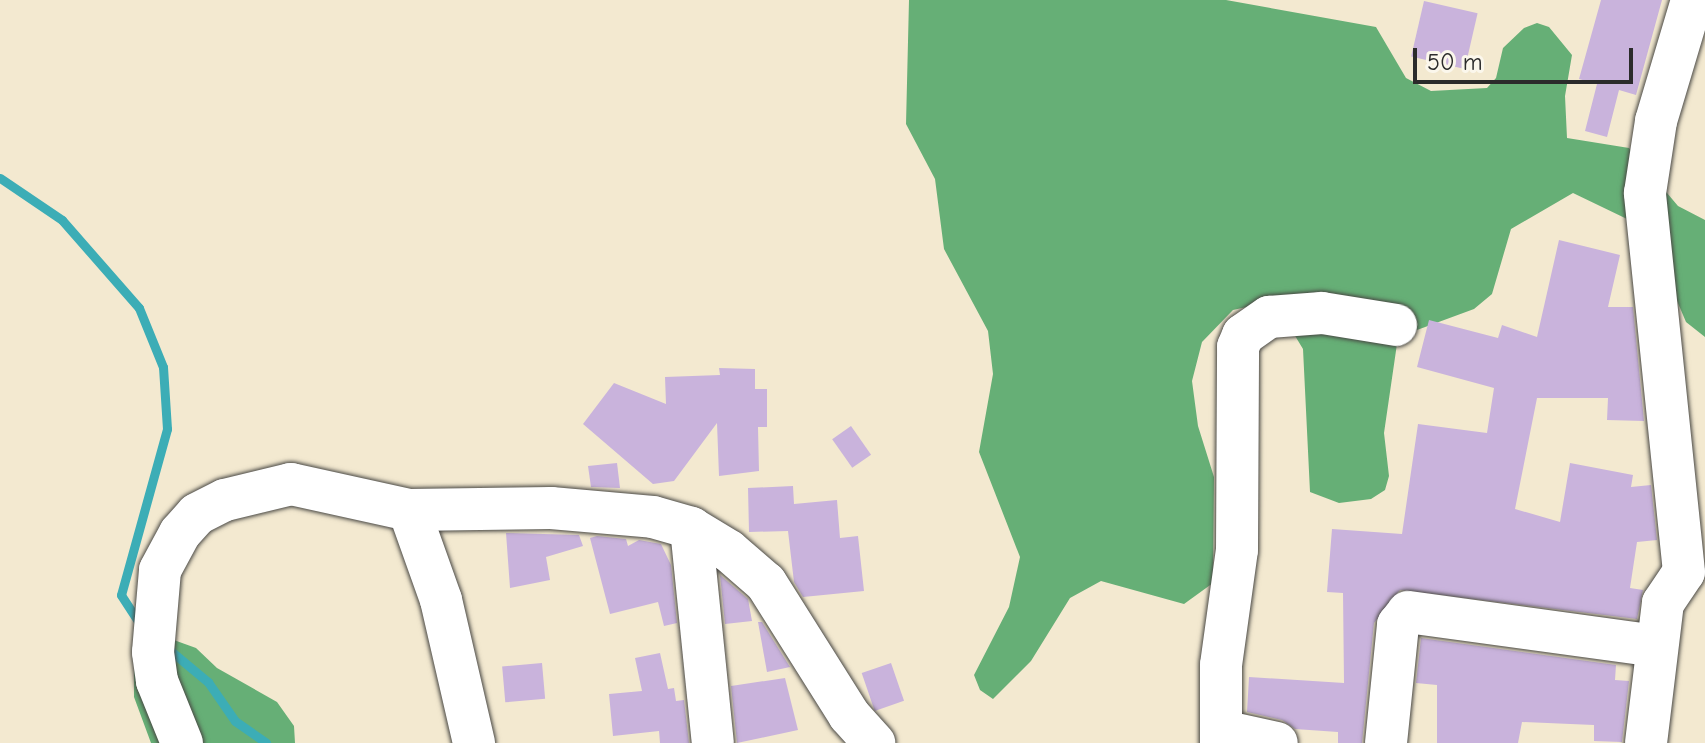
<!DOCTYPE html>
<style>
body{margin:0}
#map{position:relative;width:1705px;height:743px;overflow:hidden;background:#f3e9d0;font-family:"Comic Neue",sans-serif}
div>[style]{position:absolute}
.forest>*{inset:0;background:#66af76}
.stream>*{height:9px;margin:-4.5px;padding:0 4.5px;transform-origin:4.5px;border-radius:4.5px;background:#3cadb6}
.building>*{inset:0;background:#c9b3dc;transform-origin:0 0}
.roads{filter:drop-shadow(0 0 2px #494844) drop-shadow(0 0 2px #494844)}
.minor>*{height:42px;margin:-21px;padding:0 21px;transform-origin:21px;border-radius:21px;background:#fff}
span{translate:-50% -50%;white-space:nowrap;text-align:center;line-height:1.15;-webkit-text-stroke:8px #fbf7ec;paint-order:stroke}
.scale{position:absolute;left:1413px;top:48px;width:220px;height:36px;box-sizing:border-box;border:4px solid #2b2b2b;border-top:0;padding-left:10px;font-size:24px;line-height:28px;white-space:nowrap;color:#2b2b2b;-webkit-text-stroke:6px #fbf7ec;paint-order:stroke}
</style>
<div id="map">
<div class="forest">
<i style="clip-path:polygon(909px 0,1226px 0,1376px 27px,1406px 78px,1431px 91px,1487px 88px,1496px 78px,1503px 48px,1524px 28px,1537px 23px,1549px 27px,1572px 55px,1565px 96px,1567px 138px,1629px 148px,1678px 206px,1705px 220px,1705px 337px,1686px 322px,1669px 282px,1627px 219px,1573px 193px,1511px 229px,1492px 294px,1474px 309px,1398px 337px,1384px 433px,1389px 476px,1385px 490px,1371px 499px,1339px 503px,1310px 492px,1303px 349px,1274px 301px,1233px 310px,1202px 342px,1192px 381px,1198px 426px,1214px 477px,1213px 583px,1184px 604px,1101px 581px,1070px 598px,1031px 661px,993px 699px,980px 690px,974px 675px,1009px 607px,1020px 557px,979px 452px,993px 374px,988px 331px,944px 249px,935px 179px,906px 124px)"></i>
<i style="clip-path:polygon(171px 639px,196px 648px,217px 668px,277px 702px,294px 726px,295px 743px,151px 743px,134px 697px,134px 654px)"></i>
</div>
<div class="stream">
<i style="left:0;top:178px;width:75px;rotate:34.1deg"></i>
<i style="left:62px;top:220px;width:117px;rotate:48.8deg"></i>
<i style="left:139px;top:308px;width:64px;rotate:67.9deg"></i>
<i style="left:163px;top:367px;width:62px;rotate:86.3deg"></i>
<i style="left:167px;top:429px;width:172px;rotate:105.5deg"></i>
<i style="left:121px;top:595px;width:38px;rotate:57deg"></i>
<i style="left:166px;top:647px;width:55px;rotate:39.8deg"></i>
<i style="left:208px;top:682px;width:47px;rotate:55.3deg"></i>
<i style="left:235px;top:721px;width:38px;rotate:35deg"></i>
</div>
<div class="building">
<i style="clip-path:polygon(1601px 0,1662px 0,1636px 95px,1619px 90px,1607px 137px,1585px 131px,1597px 84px,1579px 79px)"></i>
<i style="left:1424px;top:1px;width:55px;height:57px;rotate:13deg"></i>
<i style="clip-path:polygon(1559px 240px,1620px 255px,1608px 307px,1633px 307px,1644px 421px,1607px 420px,1608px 398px,1537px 398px,1515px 509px,1560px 522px,1570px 463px,1633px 475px,1631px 487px,1651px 485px,1657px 540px,1637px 542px,1630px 588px,1643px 590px,1637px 619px,1400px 590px,1374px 623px,1362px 743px,1338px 743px,1338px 732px,1295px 729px,1282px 720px,1247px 712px,1249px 677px,1344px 683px,1343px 593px,1327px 592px,1332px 529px,1402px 534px,1418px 424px,1487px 433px,1494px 388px,1417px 367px,1429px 320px,1498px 338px,1502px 325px,1537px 337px)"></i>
<i style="clip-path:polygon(719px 368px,755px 369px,755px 389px,767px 389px,767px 427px,758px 427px,759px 471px,719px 476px,717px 423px,674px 481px,653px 484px,583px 424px,614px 383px,666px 404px,665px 377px,720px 375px)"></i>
<i style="left:851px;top:426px;width:35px;height:23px;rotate:55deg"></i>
<i style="clip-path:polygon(617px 463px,620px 488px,591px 487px,588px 466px)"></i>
<i style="clip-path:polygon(793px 486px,794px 504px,837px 500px,840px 538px,858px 536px,864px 591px,803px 597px,794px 582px,788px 531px,749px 532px,748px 488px)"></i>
<i style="clip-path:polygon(506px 533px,579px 535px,583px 546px,546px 557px,550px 580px,510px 588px)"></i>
<i style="clip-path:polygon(597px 536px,626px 539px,628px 546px,639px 540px,661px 544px,671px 565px,677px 623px,664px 626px,658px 602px,610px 614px,590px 538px)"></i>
<i style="clip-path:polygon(720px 575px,748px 599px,752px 621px,725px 624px)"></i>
<i style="clip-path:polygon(758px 622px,762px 622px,790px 667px,767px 672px)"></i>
<i style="clip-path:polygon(1421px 638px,1616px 665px,1615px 680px,1629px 681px,1622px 742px,1594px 741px,1594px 725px,1522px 722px,1518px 743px,1437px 743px,1437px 685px,1416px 683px)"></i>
<i style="clip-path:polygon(660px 653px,668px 689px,674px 688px,676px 701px,684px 700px,689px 743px,660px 743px,659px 731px,613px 736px,609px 694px,642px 691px,635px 658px)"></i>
<i style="left:542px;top:663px;width:36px;height:40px;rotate:85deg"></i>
<i style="left:891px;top:663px;width:40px;height:31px;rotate:71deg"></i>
<i style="clip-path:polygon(785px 678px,798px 730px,737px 743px,731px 686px)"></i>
</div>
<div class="roads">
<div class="minor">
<i style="left:409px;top:510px;width:96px;rotate:70.4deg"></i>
<i style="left:441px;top:600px;width:147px;rotate:77deg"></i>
<i style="left:691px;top:528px;width:216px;rotate:84.2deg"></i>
<i style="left:1222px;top:731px;width:56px;rotate:12.3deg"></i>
<i style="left:182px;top:743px;width:67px;rotate:-112deg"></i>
<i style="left:157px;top:681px;width:29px;rotate:-98deg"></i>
<i style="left:153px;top:652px;width:82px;rotate:-85.1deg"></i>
<i style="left:160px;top:570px;width:42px;rotate:-61.6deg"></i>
<i style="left:180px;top:533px;width:25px;rotate:-48deg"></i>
<i style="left:197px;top:514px;width:31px;rotate:-27deg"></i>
<i style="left:225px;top:500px;width:68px;rotate:-13.6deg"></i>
<i style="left:291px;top:484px;width:121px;rotate:12.4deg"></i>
<i style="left:409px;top:510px;width:142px;rotate:-0.8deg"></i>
<i style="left:551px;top:508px;width:102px;rotate:5deg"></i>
<i style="left:653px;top:517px;width:40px;rotate:16deg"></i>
<i style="left:691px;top:528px;width:44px;rotate:31.2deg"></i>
<i style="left:729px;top:551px;width:49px;rotate:40.9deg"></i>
<i style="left:766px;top:583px;width:156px;rotate:57.8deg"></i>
<i style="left:849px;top:715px;width:38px;rotate:48deg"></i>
<i style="left:1221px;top:743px;width:78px;rotate:-90deg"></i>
<i style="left:1221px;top:665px;width:116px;rotate:-82.1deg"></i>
<i style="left:1237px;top:550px;width:203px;rotate:-89.7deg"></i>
<i style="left:1238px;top:347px;width:13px;rotate:-67deg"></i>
<i style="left:1243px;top:335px;width:32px;rotate:-35deg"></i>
<i style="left:1269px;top:317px;width:53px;rotate:-4.3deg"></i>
<i style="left:1322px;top:313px;width:75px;rotate:9.2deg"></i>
<i style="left:1386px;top:743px;width:119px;rotate:-84.2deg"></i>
<i style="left:1398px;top:625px;width:16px;rotate:-52deg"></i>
<i style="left:1408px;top:612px;width:250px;rotate:7.8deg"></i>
<i style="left:1646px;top:743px;width:141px;rotate:-83.1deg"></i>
<i style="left:1663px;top:603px;width:37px;rotate:-56deg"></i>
<i style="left:1684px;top:572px;width:381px;rotate:-95.9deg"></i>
<i style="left:1645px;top:193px;width:73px;rotate:-81.3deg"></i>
<i style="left:1656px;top:121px;width:126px;rotate:-73.4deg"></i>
</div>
</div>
<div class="scale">50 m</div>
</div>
